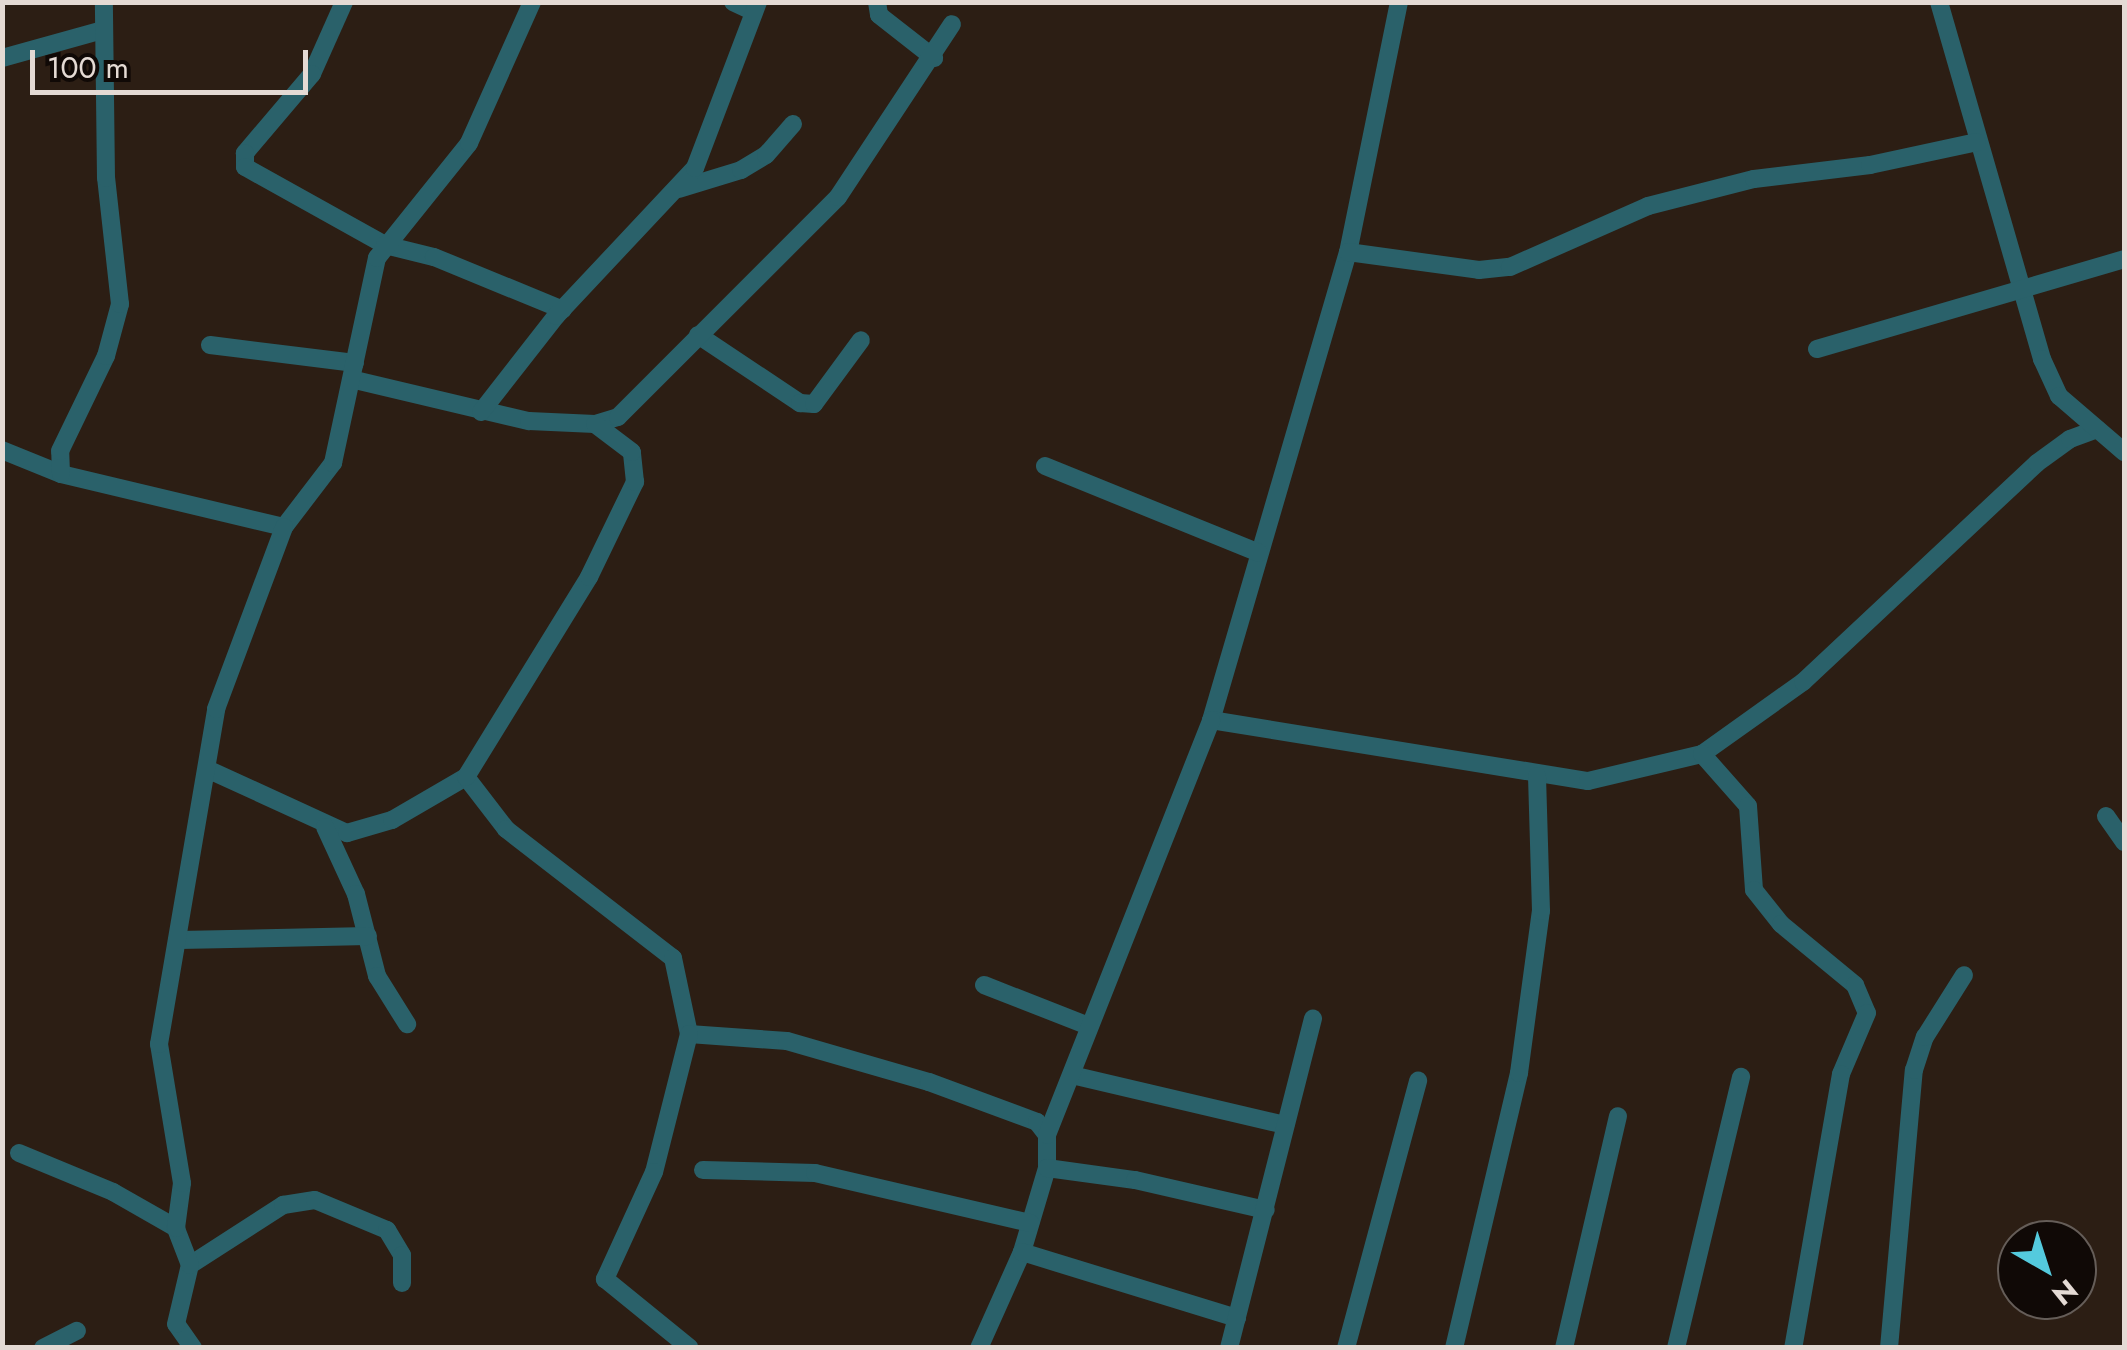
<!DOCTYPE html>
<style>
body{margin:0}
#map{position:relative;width:2127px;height:1350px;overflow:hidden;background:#2c1e14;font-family:Jost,sans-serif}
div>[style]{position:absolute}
.street>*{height:18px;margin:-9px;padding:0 9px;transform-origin:9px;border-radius:9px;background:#2a616a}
span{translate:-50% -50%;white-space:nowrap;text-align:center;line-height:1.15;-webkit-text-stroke:10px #100906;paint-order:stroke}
.frame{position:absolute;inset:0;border:5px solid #e4dad4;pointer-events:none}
.north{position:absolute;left:1997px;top:1220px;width:100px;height:100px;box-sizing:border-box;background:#100906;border:2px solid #655d58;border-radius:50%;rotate:141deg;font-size:28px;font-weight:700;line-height:40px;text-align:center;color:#e4dad4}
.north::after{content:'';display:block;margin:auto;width:35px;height:45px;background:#54cadd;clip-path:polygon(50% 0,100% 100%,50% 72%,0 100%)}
.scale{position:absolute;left:30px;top:50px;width:278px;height:45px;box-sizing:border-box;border:5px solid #e4dad4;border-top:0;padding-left:12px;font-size:30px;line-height:35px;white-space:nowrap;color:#e4dad4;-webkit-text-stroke:8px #100906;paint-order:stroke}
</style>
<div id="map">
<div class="street">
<i style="left:344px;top:2px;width:79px;rotate:114deg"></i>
<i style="left:312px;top:74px;width:104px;rotate:130.3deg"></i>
<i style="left:245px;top:153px;width:14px;rotate:90deg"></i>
<i style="left:245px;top:167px;width:160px;rotate:29.1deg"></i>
<i style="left:385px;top:245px;width:50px;rotate:13.8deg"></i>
<i style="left:434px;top:257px;width:139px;rotate:22.3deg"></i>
<i style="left:733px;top:2px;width:23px;rotate:25deg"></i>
<i style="left:877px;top:2px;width:13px;rotate:81deg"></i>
<i style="left:879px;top:15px;width:70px;rotate:38deg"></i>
<i style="left:1399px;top:2px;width:255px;rotate:101.5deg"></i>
<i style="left:1348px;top:252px;width:488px;rotate:106.3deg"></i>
<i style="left:1211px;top:720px;width:382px;rotate:9.2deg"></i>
<i style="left:1588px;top:781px;width:117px;rotate:-13.3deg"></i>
<i style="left:1702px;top:754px;width:124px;rotate:-35.5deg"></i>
<i style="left:1803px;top:682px;width:320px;rotate:-43.1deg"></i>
<i style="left:2037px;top:463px;width:41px;rotate:-36deg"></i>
<i style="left:2070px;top:439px;width:29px;rotate:-20deg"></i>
<i style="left:1939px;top:2px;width:372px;rotate:73.9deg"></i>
<i style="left:2042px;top:359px;width:41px;rotate:65.3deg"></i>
<i style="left:2059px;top:396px;width:86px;rotate:40.7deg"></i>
<i style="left:2px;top:58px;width:105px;rotate:-15.5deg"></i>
<i style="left:679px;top:189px;width:65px;rotate:-17deg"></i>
<i style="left:741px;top:170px;width:29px;rotate:-31deg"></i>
<i style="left:766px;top:155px;width:41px;rotate:-48.9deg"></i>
<i style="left:1348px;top:252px;width:132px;rotate:7.8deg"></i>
<i style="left:1479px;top:270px;width:31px;rotate:-6deg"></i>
<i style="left:1510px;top:267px;width:151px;rotate:-23.8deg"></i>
<i style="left:1648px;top:206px;width:109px;rotate:-14.3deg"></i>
<i style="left:1754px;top:179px;width:117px;rotate:-6.9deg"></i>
<i style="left:1870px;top:165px;width:109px;rotate:-12.1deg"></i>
<i style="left:698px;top:335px;width:123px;rotate:33.7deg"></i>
<i style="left:800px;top:403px;width:14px;rotate:4deg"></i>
<i style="left:814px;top:404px;width:79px;rotate:-53.7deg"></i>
<i style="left:210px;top:345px;width:146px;rotate:7.1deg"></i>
<i style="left:1817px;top:349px;width:320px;rotate:-16.3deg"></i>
<i style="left:355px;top:380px;width:179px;rotate:13.3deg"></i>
<i style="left:529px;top:421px;width:66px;rotate:2.6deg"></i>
<i style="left:595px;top:424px;width:24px;rotate:-17deg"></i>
<i style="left:618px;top:417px;width:311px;rotate:-45deg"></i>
<i style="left:838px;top:197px;width:207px;rotate:-56.6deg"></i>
<i style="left:481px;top:412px;width:122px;rotate:-52deg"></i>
<i style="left:556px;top:316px;width:203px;rotate:-46.8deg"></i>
<i style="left:695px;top:168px;width:178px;rotate:-69.2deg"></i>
<i style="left:2px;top:450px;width:64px;rotate:22.1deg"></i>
<i style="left:61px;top:474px;width:229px;rotate:13.4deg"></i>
<i style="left:284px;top:527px;width:81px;rotate:-52.6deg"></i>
<i style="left:333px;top:463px;width:210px;rotate:-77.9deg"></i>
<i style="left:377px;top:258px;width:147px;rotate:-51.3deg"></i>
<i style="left:469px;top:143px;width:154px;rotate:-65.9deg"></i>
<i style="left:1045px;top:466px;width:231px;rotate:22.1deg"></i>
<i style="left:61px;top:474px;width:23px;rotate:-92deg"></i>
<i style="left:60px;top:451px;width:106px;rotate:-64.2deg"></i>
<i style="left:106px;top:356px;width:54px;rotate:-74.9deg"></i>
<i style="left:120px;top:304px;width:127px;rotate:-96.3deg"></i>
<i style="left:106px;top:178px;width:176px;rotate:-90.7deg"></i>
<i style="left:1702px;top:754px;width:69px;rotate:48.5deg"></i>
<i style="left:1748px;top:806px;width:84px;rotate:85.9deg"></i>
<i style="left:1754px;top:890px;width:43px;rotate:51.5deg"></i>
<i style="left:1781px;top:924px;width:96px;rotate:39.5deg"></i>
<i style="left:1855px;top:985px;width:30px;rotate:67deg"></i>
<i style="left:1867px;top:1013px;width:66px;rotate:113.1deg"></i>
<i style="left:1841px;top:1074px;width:278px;rotate:99.9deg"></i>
<i style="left:207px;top:769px;width:154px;rotate:24.6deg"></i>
<i style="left:347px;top:833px;width:47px;rotate:-16.1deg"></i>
<i style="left:392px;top:820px;width:86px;rotate:-30.2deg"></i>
<i style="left:466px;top:777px;width:66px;rotate:52.4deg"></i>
<i style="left:506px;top:829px;width:211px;rotate:37.7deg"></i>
<i style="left:673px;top:958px;width:78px;rotate:78.1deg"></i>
<i style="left:689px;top:1034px;width:98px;rotate:4.1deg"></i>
<i style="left:787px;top:1041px;width:148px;rotate:16.1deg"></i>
<i style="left:929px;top:1082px;width:115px;rotate:20.3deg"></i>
<i style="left:1037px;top:1122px;width:16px;rotate:52deg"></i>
<i style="left:1047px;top:1135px;width:33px;rotate:90deg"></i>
<i style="left:1047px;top:1168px;width:88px;rotate:106.6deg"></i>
<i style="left:1022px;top:1252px;width:105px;rotate:114.1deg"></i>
<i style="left:466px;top:777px;width:235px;rotate:-58.4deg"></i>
<i style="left:589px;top:577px;width:106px;rotate:-64.2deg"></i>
<i style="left:635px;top:482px;width:30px;rotate:-96deg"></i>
<i style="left:632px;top:452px;width:46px;rotate:-142.9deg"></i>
<i style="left:2106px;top:816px;width:32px;rotate:55deg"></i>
<i style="left:325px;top:827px;width:74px;rotate:65.2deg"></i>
<i style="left:356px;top:894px;width:85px;rotate:75.6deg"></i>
<i style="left:377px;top:976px;width:57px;rotate:58deg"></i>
<i style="left:179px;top:940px;width:189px;rotate:-1.2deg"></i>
<i style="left:984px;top:985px;width:110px;rotate:21.4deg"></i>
<i style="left:689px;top:1034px;width:142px;rotate:104.2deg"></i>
<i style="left:654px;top:1172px;width:118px;rotate:114.6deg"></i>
<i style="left:605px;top:1279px;width:109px;rotate:39.1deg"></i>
<i style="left:1076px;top:1076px;width:215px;rotate:13.2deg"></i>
<i style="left:1047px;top:1135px;width:446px;rotate:-68.4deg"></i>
<i style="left:19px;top:1153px;width:102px;rotate:22.5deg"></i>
<i style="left:113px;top:1192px;width:73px;rotate:29.7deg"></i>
<i style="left:1047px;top:1168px;width:89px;rotate:7.8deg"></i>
<i style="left:1135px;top:1180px;width:134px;rotate:12.9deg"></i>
<i style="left:703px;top:1170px;width:112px;rotate:1.5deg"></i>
<i style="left:815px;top:1173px;width:221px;rotate:13.1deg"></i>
<i style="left:1022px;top:1252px;width:225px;rotate:17.1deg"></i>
<i style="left:190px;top:1265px;width:111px;rotate:-32.8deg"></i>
<i style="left:283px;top:1205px;width:32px;rotate:-9deg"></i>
<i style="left:315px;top:1200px;width:78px;rotate:22.6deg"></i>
<i style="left:387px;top:1230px;width:29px;rotate:59deg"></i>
<i style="left:402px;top:1255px;width:28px;rotate:90deg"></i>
<i style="left:43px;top:1348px;width:38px;rotate:-27deg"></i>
<i style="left:193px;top:1348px;width:29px;rotate:-125deg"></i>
<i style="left:176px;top:1324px;width:61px;rotate:-76.7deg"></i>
<i style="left:190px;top:1265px;width:40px;rotate:-111deg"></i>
<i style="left:176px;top:1228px;width:45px;rotate:-82.4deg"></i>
<i style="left:182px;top:1183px;width:141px;rotate:-99.4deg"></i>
<i style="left:159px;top:1044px;width:340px;rotate:-80.3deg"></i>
<i style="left:216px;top:709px;width:194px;rotate:-69.5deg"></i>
<i style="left:1229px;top:1348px;width:340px;rotate:-75.7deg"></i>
<i style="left:1346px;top:1348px;width:277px;rotate:-74.9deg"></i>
<i style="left:1454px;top:1348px;width:283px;rotate:-76.7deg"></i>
<i style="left:1519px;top:1073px;width:163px;rotate:-82.3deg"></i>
<i style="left:1541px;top:911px;width:135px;rotate:-91.7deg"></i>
<i style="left:1564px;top:1348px;width:238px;rotate:-76.9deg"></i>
<i style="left:1676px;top:1348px;width:279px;rotate:-76.5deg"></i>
<i style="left:1889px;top:1348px;width:279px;rotate:-84.9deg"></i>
<i style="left:1914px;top:1070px;width:35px;rotate:-72deg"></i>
<i style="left:1925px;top:1037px;width:73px;rotate:-57.8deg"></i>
</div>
<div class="frame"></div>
<div class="north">N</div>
<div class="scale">100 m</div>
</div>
